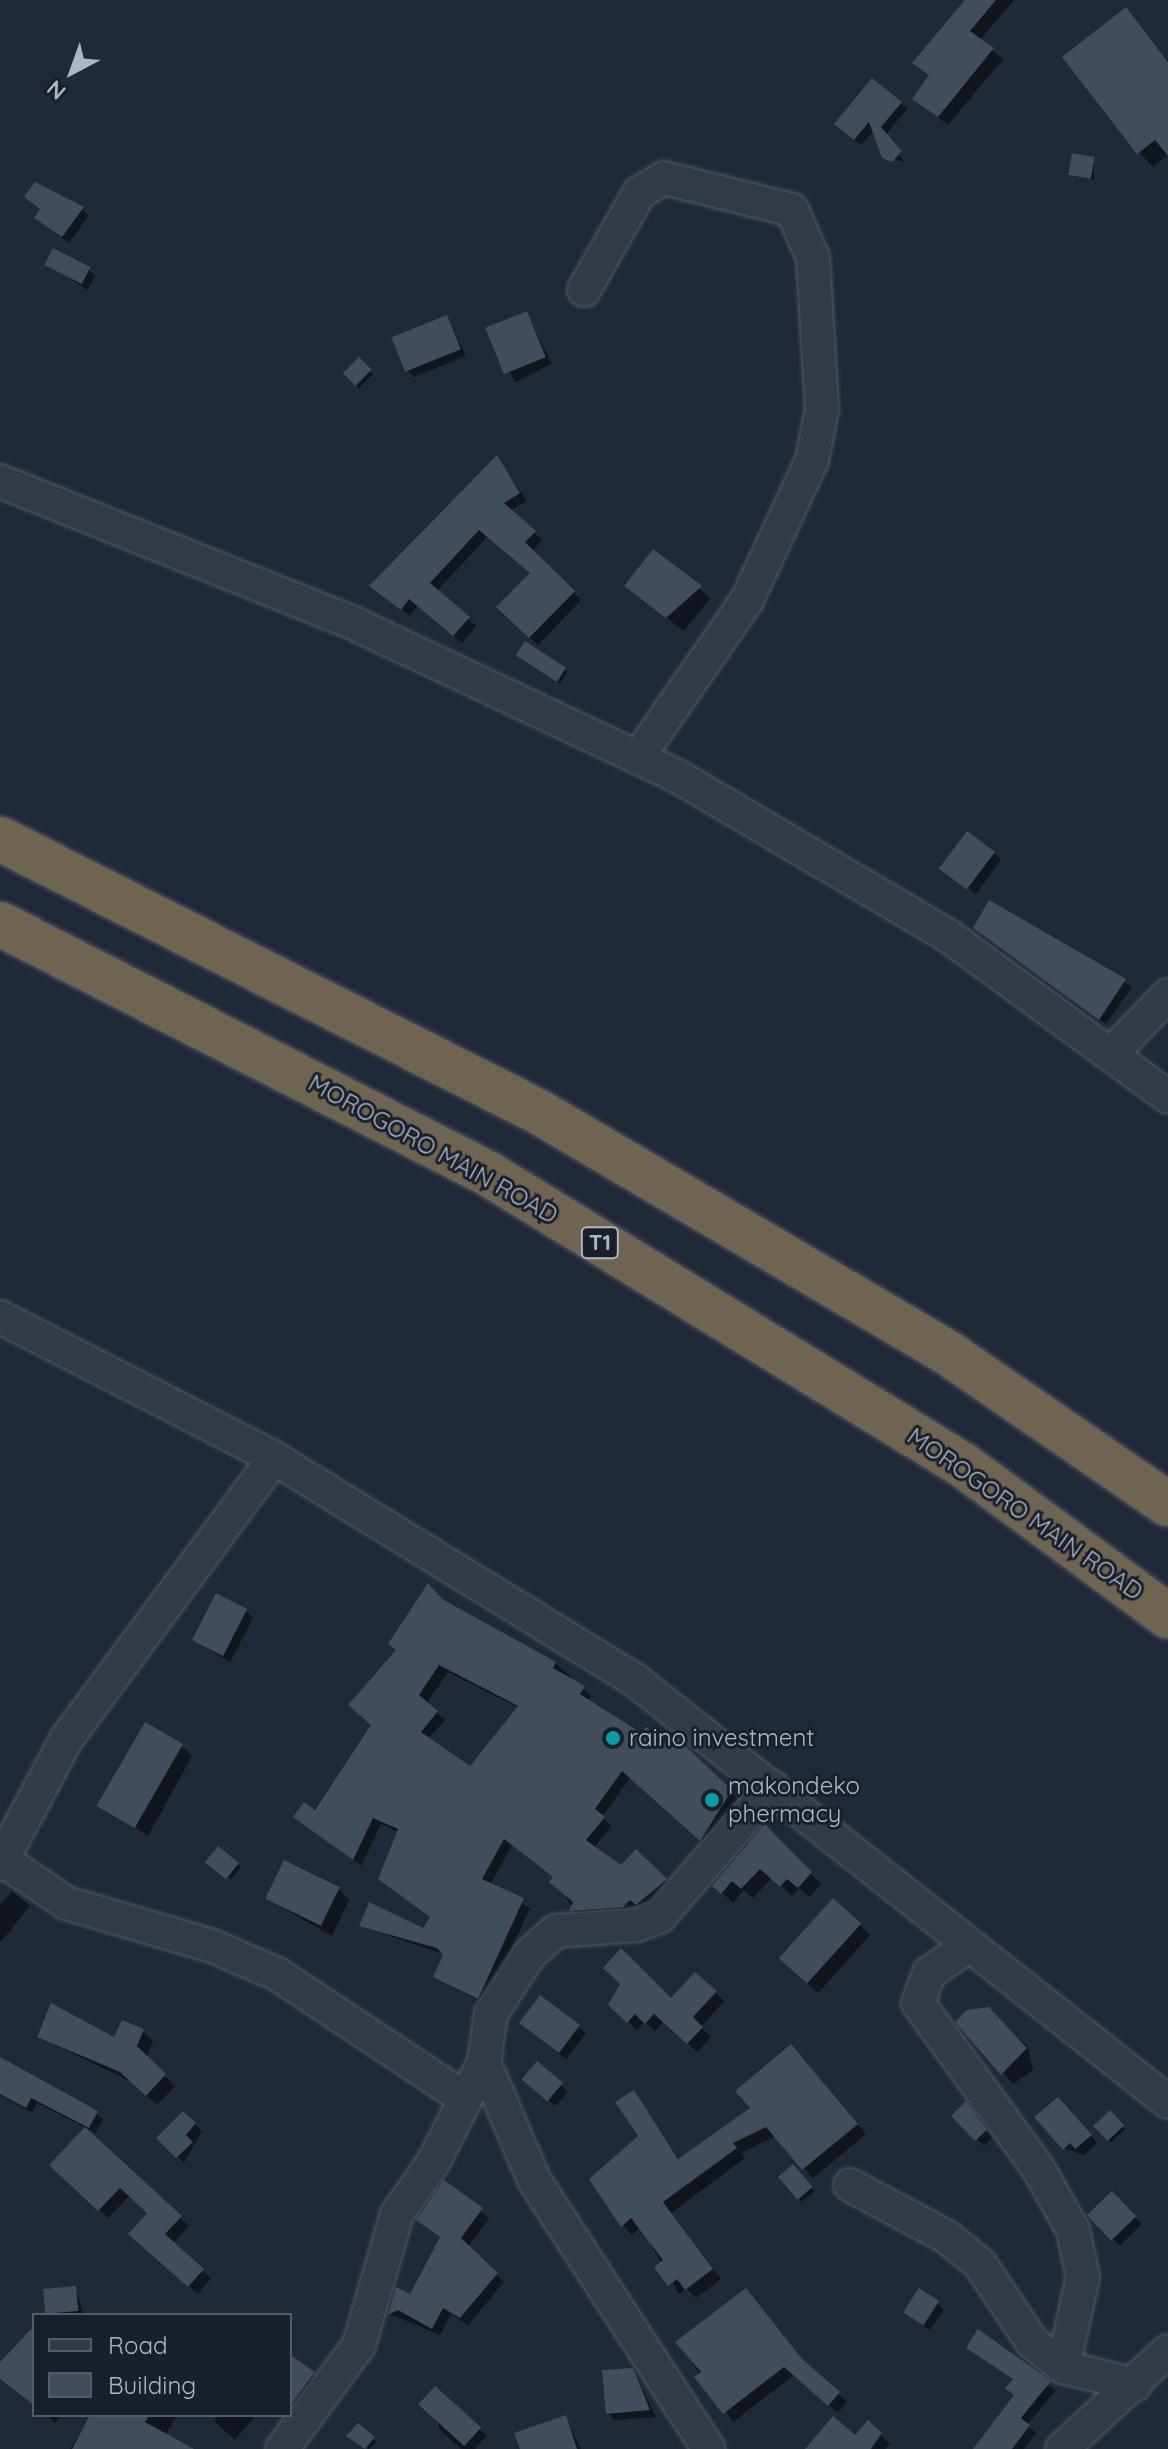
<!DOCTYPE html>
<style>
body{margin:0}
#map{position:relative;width:1168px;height:2449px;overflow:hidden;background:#202937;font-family:Quicksand,sans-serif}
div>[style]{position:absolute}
.shadow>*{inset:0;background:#0007;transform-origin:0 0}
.building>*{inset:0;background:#414c5c;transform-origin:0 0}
.roads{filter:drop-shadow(0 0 2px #515966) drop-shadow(0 0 2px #515966)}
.minor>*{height:32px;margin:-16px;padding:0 16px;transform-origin:16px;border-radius:16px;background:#343b48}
.highway>*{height:44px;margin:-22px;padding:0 22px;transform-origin:22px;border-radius:22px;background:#6e6451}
.dots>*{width:22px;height:22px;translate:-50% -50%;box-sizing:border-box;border:4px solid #19202c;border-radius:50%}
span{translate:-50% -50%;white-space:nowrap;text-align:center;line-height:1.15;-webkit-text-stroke:6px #19202c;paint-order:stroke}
.shield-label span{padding:2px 6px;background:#19202c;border:2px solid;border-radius:6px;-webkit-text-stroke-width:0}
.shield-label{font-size:22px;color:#aeb6c5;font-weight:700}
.street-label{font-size:24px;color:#aeb6c5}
.poi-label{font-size:24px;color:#aeb6c5}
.left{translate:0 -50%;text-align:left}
.legend{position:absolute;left:32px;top:2313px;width:260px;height:104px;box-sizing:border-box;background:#19202c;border:2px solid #555c69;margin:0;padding:10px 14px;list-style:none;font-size:24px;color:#aeb6c5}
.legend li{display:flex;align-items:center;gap:16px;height:40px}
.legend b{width:40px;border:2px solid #555c69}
.north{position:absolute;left:32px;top:32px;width:80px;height:80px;-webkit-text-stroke:6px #19202c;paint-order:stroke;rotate:221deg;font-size:22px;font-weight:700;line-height:32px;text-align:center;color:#aeb6c5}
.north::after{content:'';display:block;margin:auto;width:28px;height:36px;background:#aeb6c5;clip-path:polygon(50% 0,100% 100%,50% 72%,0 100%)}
</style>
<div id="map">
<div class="shadow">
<i style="clip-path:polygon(968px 0,1014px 0,980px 40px,1003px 59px,948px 125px,914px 99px,930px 76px,915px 63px)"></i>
<i style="clip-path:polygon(1125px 10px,1168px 61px,1168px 155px,1153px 167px,1139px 152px)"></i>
<i style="clip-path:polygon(901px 103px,907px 109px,886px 135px,904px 162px,884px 156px,874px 130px,861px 145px,843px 130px)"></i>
<i style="clip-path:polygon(1094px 158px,1094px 180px,1071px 174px)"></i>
<i style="clip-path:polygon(82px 209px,89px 215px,69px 243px,44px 224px)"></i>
<i style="clip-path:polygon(47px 264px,88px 269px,95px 276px,88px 290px)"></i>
<i style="left:526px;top:313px;width:57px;height:41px;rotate:63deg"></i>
<i style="clip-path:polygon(447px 317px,466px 356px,414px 377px,407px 370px)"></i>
<i style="left:359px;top:360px;width:20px;height:20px;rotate:45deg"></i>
<i style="clip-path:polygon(497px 458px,527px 501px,510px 511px,542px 540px,532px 551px,581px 600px,538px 645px,499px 607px,532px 574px,488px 536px,437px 591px,476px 626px,462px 643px,418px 605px,410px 616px,379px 593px)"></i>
<i style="left:654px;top:552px;width:73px;height:43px;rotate:39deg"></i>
<i style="clip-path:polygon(521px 658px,565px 669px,567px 672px,560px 684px)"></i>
<i style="clip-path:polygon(994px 853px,1001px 860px,976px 894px,942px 869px)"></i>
<i style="clip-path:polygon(990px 903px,1132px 987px,1106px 1024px,982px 934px)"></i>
<i style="clip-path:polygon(evenodd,443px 1602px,555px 1663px,591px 1696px,588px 1701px,641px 1736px,666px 1746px,673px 1737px,738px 1799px,708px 1847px,631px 1777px,602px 1817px,611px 1826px,594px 1848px,621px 1867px,636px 1852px,673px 1888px,645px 1911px,639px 1906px,631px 1914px,578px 1918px,555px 1878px,512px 1845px,490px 1885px,530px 1908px,486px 2005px,436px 1977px,446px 1955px,361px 1926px,424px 1931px,432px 1918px,399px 1832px,381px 1824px,361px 1866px,304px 1824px,373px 1725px,443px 1602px,448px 1672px,519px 1708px,470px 1769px,428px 1739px,445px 1720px,426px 1704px,448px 1672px)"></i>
<i style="clip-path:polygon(246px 1611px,253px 1618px,230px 1662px,194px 1640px)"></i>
<i style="clip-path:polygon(181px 1745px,192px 1756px,148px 1836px,102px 1806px)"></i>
<i style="clip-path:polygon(765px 1827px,821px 1884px,810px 1897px,799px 1888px,792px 1896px,772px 1878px,753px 1898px,744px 1890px,733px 1903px,714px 1885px)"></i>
<i style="left:218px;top:1849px;width:29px;height:16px;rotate:38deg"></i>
<i style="clip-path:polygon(339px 1889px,349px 1900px,332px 1936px,267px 1899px)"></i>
<i style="clip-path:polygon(12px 1891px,30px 1906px,0 1943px,0 1905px)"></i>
<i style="clip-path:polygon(859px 1924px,870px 1935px,818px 1993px,792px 1969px)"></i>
<i style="clip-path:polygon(715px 1992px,724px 2001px,701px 2027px,711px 2037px,697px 2052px,664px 2021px,655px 2031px,645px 2022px,637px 2030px,610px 2005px)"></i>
<i style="clip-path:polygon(541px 1997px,586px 2033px,566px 2059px,528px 2030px)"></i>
<i style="clip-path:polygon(989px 2009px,1028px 2047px,1033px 2070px,1013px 2084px,958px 2022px)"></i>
<i style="clip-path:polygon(142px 2031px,153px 2041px,146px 2058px,175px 2086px,157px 2105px,132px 2082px,39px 2037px,115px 2040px)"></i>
<i style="clip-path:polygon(801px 2056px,866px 2134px,813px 2178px,776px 2136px,741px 2153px,745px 2158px,671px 2213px,721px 2279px,696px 2298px,686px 2288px,679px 2294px,641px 2227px,632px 2235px,622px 2225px,640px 2137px,633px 2093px,680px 2160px,753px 2109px)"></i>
<i style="clip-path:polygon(0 2060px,96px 2113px,103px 2119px,96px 2133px,37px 2103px,32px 2113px,0 2095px)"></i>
<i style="clip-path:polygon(537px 2063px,568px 2092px,555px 2106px,530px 2085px)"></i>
<i style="clip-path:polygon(1065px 2106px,1097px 2143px,1084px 2155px,1064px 2148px)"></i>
<i style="clip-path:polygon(973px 2111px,992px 2138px,984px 2146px,954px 2116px)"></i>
<i style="clip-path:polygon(183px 2113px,202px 2131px,184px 2163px,159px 2138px)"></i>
<i style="left:1110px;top:2113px;width:22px;height:19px;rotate:47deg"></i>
<i style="clip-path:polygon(85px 2130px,189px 2226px,172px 2244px,211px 2278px,198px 2294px,139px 2242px,149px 2213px,130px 2195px,108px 2218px,52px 2165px)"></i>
<i style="left:793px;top:2167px;width:32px;height:16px;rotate:49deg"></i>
<i style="clip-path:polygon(445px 2183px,489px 2218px,468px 2247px,504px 2282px,468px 2325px,451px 2314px,440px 2335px,390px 2314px,411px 2297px,442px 2238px)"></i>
<i style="left:1112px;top:2194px;width:42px;height:31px;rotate:45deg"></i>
<i style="clip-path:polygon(75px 2288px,84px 2315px,47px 2313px)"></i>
<i style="clip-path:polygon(937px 2303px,944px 2310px,929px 2330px,905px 2311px)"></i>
<i style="clip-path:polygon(678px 2342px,808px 2366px,847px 2402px,838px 2413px,794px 2375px,733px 2422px)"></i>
<i style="clip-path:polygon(968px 2348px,1056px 2390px,1027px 2425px,1036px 2433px,1024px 2449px,975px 2449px,1016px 2396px,1014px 2380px)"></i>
<i style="clip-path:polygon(290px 2356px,320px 2381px,299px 2409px,290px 2401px)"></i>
<i style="clip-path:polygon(633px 2370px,656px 2417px,615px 2420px,608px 2413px)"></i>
<i style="clip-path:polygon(435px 2389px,487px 2436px,475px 2449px,461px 2449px,439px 2429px)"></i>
<i style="clip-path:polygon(46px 2415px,63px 2415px,55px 2423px)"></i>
<i style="clip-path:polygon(92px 2415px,178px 2415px,165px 2435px,176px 2449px,70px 2449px)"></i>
<i style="clip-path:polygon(219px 2415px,256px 2415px,235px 2440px,214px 2421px)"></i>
<i style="clip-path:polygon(565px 2417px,581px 2449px,522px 2449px)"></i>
<i style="clip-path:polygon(868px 2423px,890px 2444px,885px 2449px,809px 2449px,855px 2437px)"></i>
<i style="clip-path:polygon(358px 2426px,376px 2442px,369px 2449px,349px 2436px)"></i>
</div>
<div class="building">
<i style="clip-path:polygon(965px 0,996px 0,970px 31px,994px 48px,938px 117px,912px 99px,929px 75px,912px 63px)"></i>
<i style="clip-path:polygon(1126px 7px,1168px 62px,1168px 156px,1155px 140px,1137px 154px,1062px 57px)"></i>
<i style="clip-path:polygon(872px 78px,902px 102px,881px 127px,902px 151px,892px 162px,882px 158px,869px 122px,854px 140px,834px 124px)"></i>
<i style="left:1072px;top:153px;width:23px;height:22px;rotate:10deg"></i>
<i style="clip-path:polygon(35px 182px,84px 207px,62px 237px,34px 218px,40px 209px,24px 197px)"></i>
<i style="left:53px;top:248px;width:42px;height:19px;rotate:27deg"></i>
<i style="left:527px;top:311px;width:50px;height:45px;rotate:68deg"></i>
<i style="left:447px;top:315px;width:37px;height:60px;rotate:68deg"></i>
<i style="left:359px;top:357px;width:18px;height:23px;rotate:45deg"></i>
<i style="clip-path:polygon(497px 455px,520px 493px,504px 503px,536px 531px,525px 542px,575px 591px,529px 638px,496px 607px,530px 573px,479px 530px,430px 583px,470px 617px,453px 636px,409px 599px,401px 610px,369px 586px)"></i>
<i style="clip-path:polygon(653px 549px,702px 586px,666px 618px,624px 586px)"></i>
<i style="left:525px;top:641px;width:49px;height:17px;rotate:33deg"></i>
<i style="left:967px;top:831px;width:35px;height:47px;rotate:37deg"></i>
<i style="clip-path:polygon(989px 900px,1126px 979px,1099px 1020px,973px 928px)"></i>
<i style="clip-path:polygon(evenodd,428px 1583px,442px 1599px,556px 1662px,553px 1668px,585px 1686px,580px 1694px,641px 1733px,646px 1727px,666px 1743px,673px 1734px,732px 1790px,700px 1841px,622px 1771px,595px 1809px,605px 1817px,586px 1840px,621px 1865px,636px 1849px,667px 1879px,636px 1905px,630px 1900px,623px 1907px,569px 1911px,573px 1902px,549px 1882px,553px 1877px,504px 1839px,482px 1879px,524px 1898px,478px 1999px,433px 1977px,443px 1955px,437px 1948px,359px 1926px,369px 1902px,423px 1928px,430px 1917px,378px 1879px,398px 1829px,373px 1818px,353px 1860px,293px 1817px,304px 1802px,315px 1810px,371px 1725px,348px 1705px,396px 1650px,388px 1644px,428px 1583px,439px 1665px,518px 1706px,470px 1766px,421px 1732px,438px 1711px,419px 1695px,439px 1665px)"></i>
<i style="left:216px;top:1593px;width:35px;height:53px;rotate:27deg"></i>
<i style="left:145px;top:1722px;width:44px;height:97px;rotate:30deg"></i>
<i style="clip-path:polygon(765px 1824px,812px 1872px,798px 1888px,787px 1879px,780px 1887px,760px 1869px,741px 1889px,732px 1881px,721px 1894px,712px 1886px)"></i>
<i style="left:218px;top:1846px;width:27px;height:21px;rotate:39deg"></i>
<i style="left:284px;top:1860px;width:62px;height:43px;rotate:26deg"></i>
<i style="left:833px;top:1898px;width:38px;height:81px;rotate:42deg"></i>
<i style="clip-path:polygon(621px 1948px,671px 1998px,695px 1972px,717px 1991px,693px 2017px,703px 2027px,687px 2044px,654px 2014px,645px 2024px,635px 2014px,627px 2023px,608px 2005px,620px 1984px,603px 1968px)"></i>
<i style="left:540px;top:1995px;width:50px;height:35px;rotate:37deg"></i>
<i style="clip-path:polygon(51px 2003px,114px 2037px,122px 2020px,144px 2029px,137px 2046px,166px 2074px,146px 2096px,120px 2072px,37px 2037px)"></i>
<i style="clip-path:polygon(989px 2007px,1027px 2048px,1001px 2075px,955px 2022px,967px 2010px)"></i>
<i style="clip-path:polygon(791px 2044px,858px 2124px,802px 2170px,766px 2127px,733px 2143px,737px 2148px,663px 2202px,713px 2269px,685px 2290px,677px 2279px,668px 2286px,654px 2267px,663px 2260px,631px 2218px,621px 2227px,589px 2179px,638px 2136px,615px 2102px,634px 2090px,678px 2159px,750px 2108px,735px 2091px)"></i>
<i style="clip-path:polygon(0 2057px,98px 2111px,89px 2128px,31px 2098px,26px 2108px,0 2094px)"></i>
<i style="left:537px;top:2061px;width:34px;height:24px;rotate:40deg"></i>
<i style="clip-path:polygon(1058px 2097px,1092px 2135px,1075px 2149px,1070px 2143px,1063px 2150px,1034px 2117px)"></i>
<i style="clip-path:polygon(966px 2101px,987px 2130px,975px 2141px,951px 2116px)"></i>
<i style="left:1110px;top:2110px;width:21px;height:23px;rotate:47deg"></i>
<i style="clip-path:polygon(183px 2111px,196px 2123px,186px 2135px,193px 2142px,176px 2158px,156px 2138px)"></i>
<i style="clip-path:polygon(85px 2127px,182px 2216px,165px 2234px,204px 2269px,188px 2287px,128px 2234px,147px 2213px,120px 2188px,98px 2211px,49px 2165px)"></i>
<i style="left:793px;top:2164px;width:30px;height:20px;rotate:49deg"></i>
<i style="clip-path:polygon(444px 2180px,483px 2208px,461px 2238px,498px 2273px,460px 2318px,443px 2308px,432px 2329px,398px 2310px,388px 2315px,396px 2287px,410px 2294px,440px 2237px,416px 2220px)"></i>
<i style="left:1112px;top:2191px;width:35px;height:35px;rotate:46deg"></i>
<i style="left:76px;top:2286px;width:25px;height:33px;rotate:85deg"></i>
<i style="clip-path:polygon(746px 2288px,802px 2359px,840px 2392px,828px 2406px,784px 2367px,723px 2414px,694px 2377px,701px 2372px,675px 2342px)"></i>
<i style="left:919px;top:2288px;width:24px;height:29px;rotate:33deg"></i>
<i style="clip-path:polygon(34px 2326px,34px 2405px,0 2379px,0 2362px)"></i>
<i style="clip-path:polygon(978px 2329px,1051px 2381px,1021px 2418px,1030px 2425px,1012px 2449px,973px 2449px,1014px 2395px,1005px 2388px,1013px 2379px,966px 2348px)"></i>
<i style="clip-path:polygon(290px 2355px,315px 2372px,290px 2406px)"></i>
<i style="clip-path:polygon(633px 2368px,650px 2410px,606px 2414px,602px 2370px)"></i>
<i style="left:435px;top:2386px;width:62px;height:25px;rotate:42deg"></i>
<i style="clip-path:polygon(90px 2415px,150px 2415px,145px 2422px,194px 2449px,72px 2449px)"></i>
<i style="clip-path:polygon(566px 2415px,577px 2449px,520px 2449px,514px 2433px)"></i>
<i style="clip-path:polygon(833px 2416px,855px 2435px,868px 2420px,882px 2433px,871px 2449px,805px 2449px)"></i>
<i style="clip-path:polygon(358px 2423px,375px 2437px,365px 2449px,346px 2436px)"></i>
</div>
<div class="roads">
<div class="minor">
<i style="left:584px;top:290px;width:112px;rotate:-60.4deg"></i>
<i style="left:639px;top:193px;width:29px;rotate:-31deg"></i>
<i style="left:664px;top:178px;width:132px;rotate:14deg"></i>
<i style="left:792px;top:210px;width:52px;rotate:66.4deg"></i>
<i style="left:813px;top:258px;width:151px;rotate:86.6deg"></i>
<i style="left:822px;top:409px;width:52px;rotate:101.1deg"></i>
<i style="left:812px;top:460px;width:154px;rotate:114.9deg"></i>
<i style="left:747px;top:600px;width:174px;rotate:124.7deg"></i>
<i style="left:0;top:481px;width:378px;rotate:21.9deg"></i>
<i style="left:351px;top:622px;width:361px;rotate:25.3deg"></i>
<i style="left:677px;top:776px;width:313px;rotate:30.5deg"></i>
<i style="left:947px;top:935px;width:274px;rotate:36.2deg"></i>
<i style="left:1113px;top:1052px;width:79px;rotate:-46deg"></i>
<i style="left:0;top:1317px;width:308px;rotate:27.2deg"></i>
<i style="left:274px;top:1458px;width:425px;rotate:31.6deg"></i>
<i style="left:636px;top:1681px;width:678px;rotate:38.36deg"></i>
<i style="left:3px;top:1860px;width:76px;rotate:34.3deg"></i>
<i style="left:66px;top:1903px;width:152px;rotate:16.4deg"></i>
<i style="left:212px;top:1946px;width:71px;rotate:23.3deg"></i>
<i style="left:277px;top:1974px;width:221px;rotate:33.5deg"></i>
<i style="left:0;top:1864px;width:143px;rotate:-62deg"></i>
<i style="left:67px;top:1738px;width:348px;rotate:-53.5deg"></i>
<i style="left:967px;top:1947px;width:46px;rotate:145.6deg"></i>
<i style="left:929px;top:1973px;width:32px;rotate:110deg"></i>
<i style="left:918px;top:2003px;width:204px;rotate:54deg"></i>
<i style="left:1038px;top:2168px;width:71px;rotate:60.6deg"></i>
<i style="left:1073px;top:2230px;width:48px;rotate:78deg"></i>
<i style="left:1083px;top:2277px;width:92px;rotate:102.5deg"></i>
<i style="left:484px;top:2062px;width:128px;rotate:67deg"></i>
<i style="left:534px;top:2180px;width:321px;rotate:57deg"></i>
<i style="left:850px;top:2185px;width:110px;rotate:28.2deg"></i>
<i style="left:947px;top:2237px;width:43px;rotate:39.3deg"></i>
<i style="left:980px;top:2264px;width:94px;rotate:56.3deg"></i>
<i style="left:1032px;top:2342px;width:40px;rotate:39deg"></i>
<i style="left:1063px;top:2367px;width:74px;rotate:14deg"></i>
<i style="left:282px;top:2449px;width:129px;rotate:-53.5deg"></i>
<i style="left:359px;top:2345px;width:136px;rotate:-73.8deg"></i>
<i style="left:397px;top:2214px;width:62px;rotate:-54.8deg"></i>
<i style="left:433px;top:2163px;width:113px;rotate:-63.2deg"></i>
<i style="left:484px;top:2062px;width:49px;rotate:-81.7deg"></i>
<i style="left:491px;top:2014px;width:70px;rotate:-57.2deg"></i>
<i style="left:529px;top:1955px;width:36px;rotate:-42deg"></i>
<i style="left:556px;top:1931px;width:81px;rotate:-4.2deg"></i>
<i style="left:637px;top:1925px;width:25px;rotate:-21deg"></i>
<i style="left:660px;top:1916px;width:171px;rotate:-49deg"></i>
<i style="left:1062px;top:2449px;width:144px;rotate:-42.8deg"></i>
</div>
<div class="highway">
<i style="left:0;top:839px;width:604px;rotate:26.86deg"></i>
<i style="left:539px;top:1112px;width:478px;rotate:30.5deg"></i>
<i style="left:951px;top:1355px;width:263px;rotate:34.5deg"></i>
<i style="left:0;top:924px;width:547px;rotate:27.08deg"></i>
<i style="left:487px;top:1173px;width:558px;rotate:31.53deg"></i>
<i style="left:963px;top:1465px;width:255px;rotate:36.4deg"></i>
</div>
</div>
<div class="dots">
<i style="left:613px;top:1738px;background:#0f9aa8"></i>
<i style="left:712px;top:1800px;background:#0f9aa8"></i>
</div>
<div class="shield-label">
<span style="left:600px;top:1243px">T1</span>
</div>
<div class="street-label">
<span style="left:433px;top:1149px;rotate:29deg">MOROGORO MAIN ROAD</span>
<span style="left:1025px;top:1514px;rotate:35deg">MOROGORO MAIN ROAD</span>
</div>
<div class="poi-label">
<span class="left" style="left:629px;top:1738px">raino investment</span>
<span class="left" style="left:728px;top:1800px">makondeko<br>phermacy</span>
</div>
<ul class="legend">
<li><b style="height:10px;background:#343b48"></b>Road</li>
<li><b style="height:22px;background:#414c5c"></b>Building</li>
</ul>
<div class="north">N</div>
</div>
